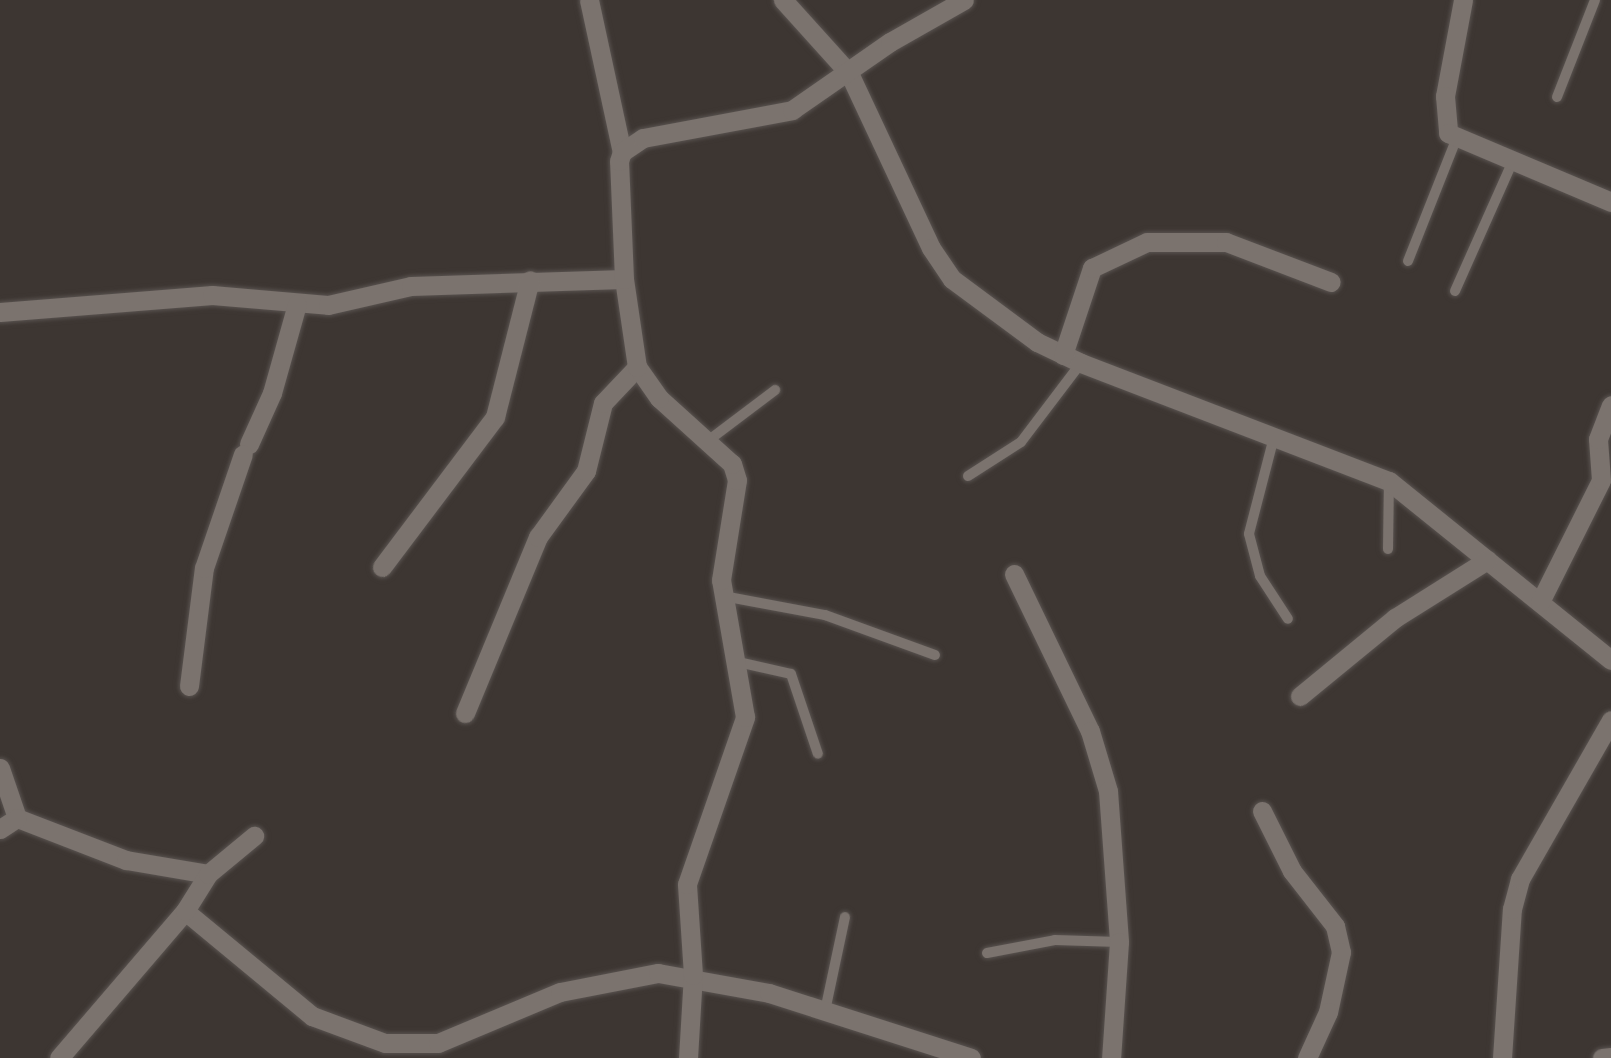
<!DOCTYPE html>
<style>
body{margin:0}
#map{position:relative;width:1611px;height:1058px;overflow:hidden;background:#3d3632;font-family:"Fira Sans",sans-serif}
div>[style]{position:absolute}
.roads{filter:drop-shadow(0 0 2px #595350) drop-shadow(0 0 2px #595350)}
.service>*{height:10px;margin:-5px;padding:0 5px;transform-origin:5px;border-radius:5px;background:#7b736e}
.minor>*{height:19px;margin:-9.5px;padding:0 9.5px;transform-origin:9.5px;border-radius:9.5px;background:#7b736e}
span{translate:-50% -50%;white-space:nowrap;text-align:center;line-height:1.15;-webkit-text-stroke:5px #332c28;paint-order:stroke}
</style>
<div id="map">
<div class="roads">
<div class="service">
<i style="left:1557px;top:97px;width:104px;rotate:-68.6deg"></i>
<i style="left:1408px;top:261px;width:128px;rotate:-68.4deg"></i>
<i style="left:1455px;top:291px;width:142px;rotate:-66deg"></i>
<i style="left:1274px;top:437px;width:100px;rotate:104.5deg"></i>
<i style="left:1249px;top:534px;width:43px;rotate:75.3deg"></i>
<i style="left:1260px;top:576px;width:51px;rotate:56.9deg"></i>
<i style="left:709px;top:440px;width:83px;rotate:-37.1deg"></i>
<i style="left:968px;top:476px;width:63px;rotate:-32.7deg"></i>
<i style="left:1021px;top:442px;width:99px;rotate:-52.8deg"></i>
<i style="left:1388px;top:549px;width:68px;rotate:-89.2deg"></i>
<i style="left:723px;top:596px;width:104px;rotate:10.6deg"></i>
<i style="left:825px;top:615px;width:117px;rotate:20deg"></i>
<i style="left:738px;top:662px;width:54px;rotate:12.8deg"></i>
<i style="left:791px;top:674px;width:84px;rotate:71.4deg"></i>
<i style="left:987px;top:953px;width:69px;rotate:-10.8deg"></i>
<i style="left:1055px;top:940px;width:64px;rotate:1.8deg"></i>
<i style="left:825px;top:1011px;width:96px;rotate:-78deg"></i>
</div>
<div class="minor">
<i style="left:589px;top:0;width:156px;rotate:77.8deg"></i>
<i style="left:783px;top:0;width:98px;rotate:47.9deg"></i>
<i style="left:849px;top:73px;width:193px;rotate:64.9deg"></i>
<i style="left:931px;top:248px;width:37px;rotate:56deg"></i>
<i style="left:952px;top:279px;width:106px;rotate:36.5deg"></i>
<i style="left:1037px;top:342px;width:49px;rotate:25.5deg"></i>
<i style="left:1081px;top:363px;width:330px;rotate:21deg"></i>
<i style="left:1389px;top:481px;width:285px;rotate:38.9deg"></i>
<i style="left:1463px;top:0;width:98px;rotate:100.6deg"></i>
<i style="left:1445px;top:96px;width:37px;rotate:85deg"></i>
<i style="left:1448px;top:133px;width:177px;rotate:22.9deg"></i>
<i style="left:0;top:312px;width:213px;rotate:-4.6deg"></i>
<i style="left:212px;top:295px;width:116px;rotate:4.9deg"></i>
<i style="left:328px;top:305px;width:85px;rotate:-12.9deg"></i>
<i style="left:411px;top:286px;width:213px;rotate:-1.9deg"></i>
<i style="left:1063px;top:355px;width:92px;rotate:-71.6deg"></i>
<i style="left:1092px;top:268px;width:61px;rotate:-25.3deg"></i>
<i style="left:1147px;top:242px;width:79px"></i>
<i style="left:1226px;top:242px;width:112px;rotate:20.9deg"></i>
<i style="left:249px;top:444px;width:56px;rotate:-65.7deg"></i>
<i style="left:272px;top:393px;width:92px;rotate:-74.3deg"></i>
<i style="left:382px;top:567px;width:188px;rotate:-53deg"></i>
<i style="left:495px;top:417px;width:141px;rotate:-75.7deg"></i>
<i style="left:1014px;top:574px;width:174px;rotate:64.2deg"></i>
<i style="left:1090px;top:731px;width:63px;rotate:73.3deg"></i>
<i style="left:1108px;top:791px;width:151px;rotate:85.8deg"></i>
<i style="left:1119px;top:942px;width:116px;rotate:93.9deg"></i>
<i style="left:1540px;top:602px;width:136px;rotate:-63.4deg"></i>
<i style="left:1601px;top:480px;width:41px;rotate:-94.2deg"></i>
<i style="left:1598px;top:439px;width:36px;rotate:-69deg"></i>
<i style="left:189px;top:686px;width:119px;rotate:-82.8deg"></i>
<i style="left:204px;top:568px;width:120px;rotate:-71.1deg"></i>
<i style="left:1300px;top:696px;width:123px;rotate:-39.4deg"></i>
<i style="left:1395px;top:618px;width:109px;rotate:-32.2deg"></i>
<i style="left:465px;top:713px;width:191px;rotate:-67.5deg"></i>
<i style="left:538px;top:537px;width:82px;rotate:-54deg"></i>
<i style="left:586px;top:471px;width:70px;rotate:-76deg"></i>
<i style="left:603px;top:403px;width:50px;rotate:-46.6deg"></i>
<i style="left:0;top:768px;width:53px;rotate:71.2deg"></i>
<i style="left:17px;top:818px;width:117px;rotate:21.1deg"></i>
<i style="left:126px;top:860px;width:83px;rotate:9.7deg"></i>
<i style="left:1262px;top:811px;width:67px;rotate:63.4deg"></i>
<i style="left:1292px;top:871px;width:70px;rotate:52deg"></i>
<i style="left:1335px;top:926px;width:27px;rotate:77deg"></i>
<i style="left:1341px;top:952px;width:61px;rotate:102.2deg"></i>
<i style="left:1328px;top:1012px;width:51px;rotate:114.5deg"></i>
<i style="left:0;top:829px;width:20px;rotate:-33deg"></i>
<i style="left:185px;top:911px;width:165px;rotate:39.6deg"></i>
<i style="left:312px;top:1016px;width:78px;rotate:20.3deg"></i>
<i style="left:385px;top:1043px;width:53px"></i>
<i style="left:438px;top:1043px;width:132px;rotate:-22.7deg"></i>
<i style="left:560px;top:992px;width:100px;rotate:-11deg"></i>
<i style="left:658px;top:973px;width:113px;rotate:10.2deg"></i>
<i style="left:769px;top:993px;width:212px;rotate:17.8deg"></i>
<i style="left:59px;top:1058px;width:194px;rotate:-49.4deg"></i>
<i style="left:185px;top:911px;width:44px;rotate:-58.1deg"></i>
<i style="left:208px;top:874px;width:60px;rotate:-39.6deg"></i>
<i style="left:688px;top:1058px;width:83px;rotate:-86.6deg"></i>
<i style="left:693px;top:975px;width:91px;rotate:-93.8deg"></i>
<i style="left:687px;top:884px;width:177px;rotate:-70.8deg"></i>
<i style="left:745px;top:717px;width:139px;rotate:-99.9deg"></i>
<i style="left:721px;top:580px;width:101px;rotate:-80.9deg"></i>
<i style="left:737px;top:480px;width:17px;rotate:-107deg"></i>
<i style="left:732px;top:464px;width:98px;rotate:-137.9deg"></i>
<i style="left:659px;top:398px;width:38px;rotate:-125deg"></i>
<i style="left:637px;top:367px;width:89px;rotate:-98.4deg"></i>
<i style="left:624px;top:279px;width:118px;rotate:-92.4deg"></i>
<i style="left:619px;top:161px;width:9px;rotate:-72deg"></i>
<i style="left:622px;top:152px;width:25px;rotate:-34deg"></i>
<i style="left:643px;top:138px;width:152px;rotate:-10.6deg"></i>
<i style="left:792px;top:110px;width:119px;rotate:-34.8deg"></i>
<i style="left:890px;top:42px;width:85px;rotate:-29.6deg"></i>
<i style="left:1502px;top:1058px;width:149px;rotate:-86.2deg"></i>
<i style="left:1512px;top:909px;width:31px;rotate:-75deg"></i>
<i style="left:1520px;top:879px;width:183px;rotate:-60.2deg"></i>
<i style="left:1602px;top:1058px;width:9px;rotate:-6deg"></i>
</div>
</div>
</div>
